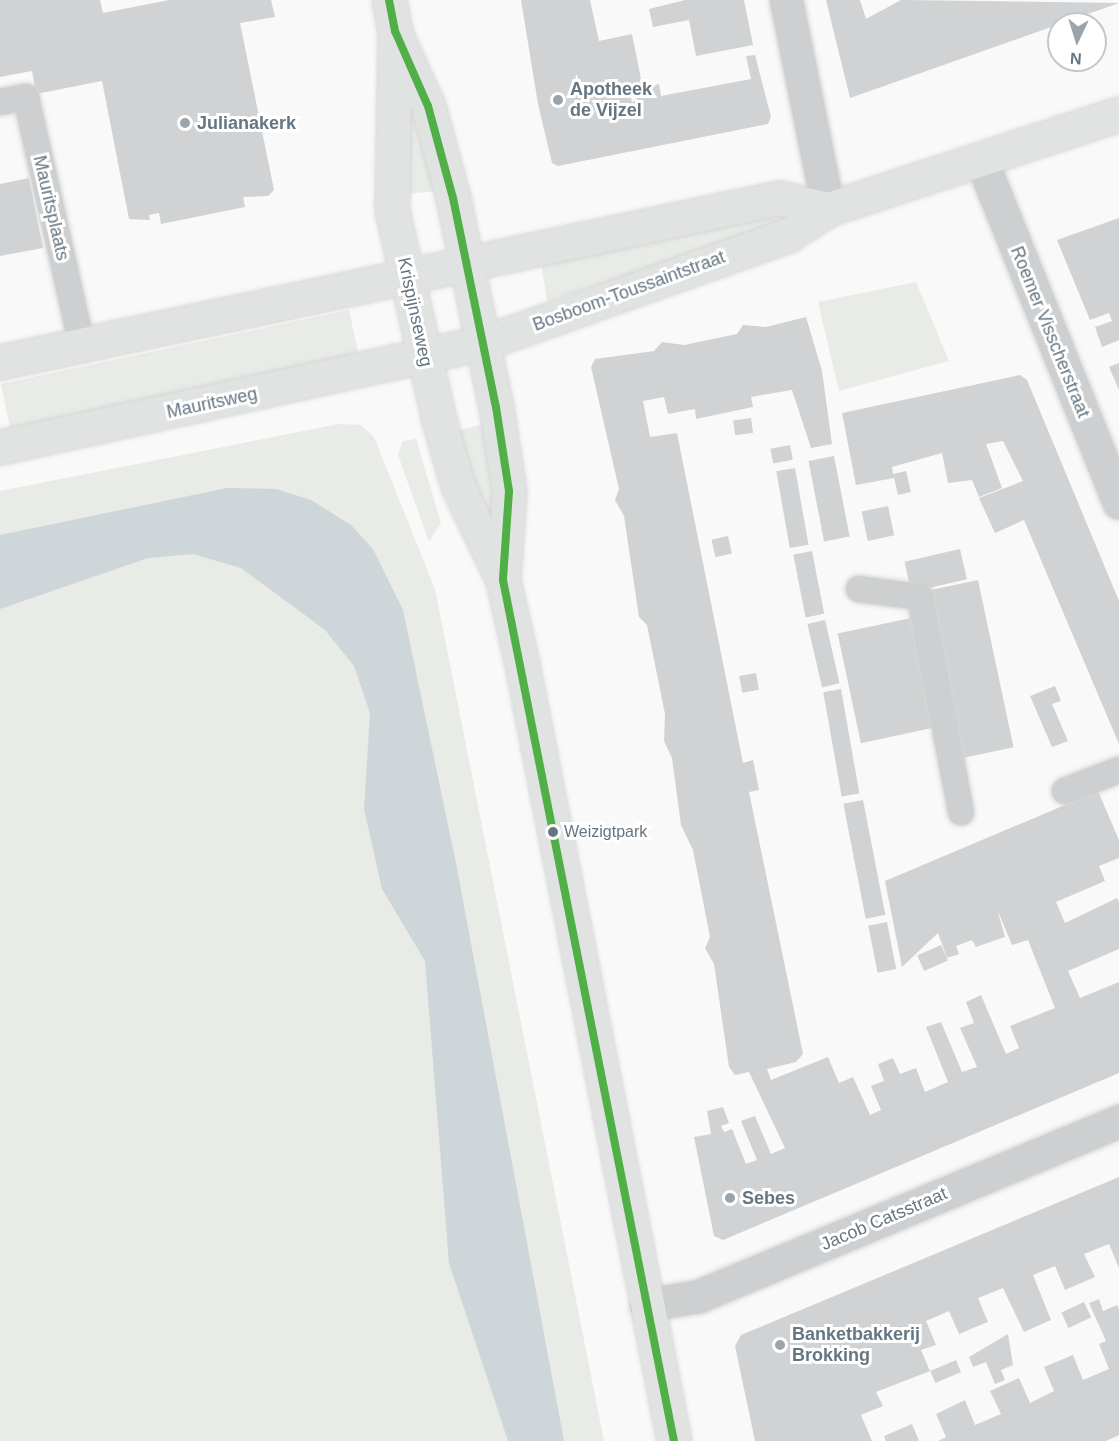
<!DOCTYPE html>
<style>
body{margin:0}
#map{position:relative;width:1119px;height:1441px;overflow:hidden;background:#f9f9f9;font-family:Arial,sans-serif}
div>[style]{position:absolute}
.green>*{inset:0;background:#e8ebe6;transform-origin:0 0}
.water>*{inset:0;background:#ced6d9}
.building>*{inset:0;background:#d0d2d3;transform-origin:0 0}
.roads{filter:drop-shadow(0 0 2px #d5d6d7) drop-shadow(0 0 2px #d5d6d7)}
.lane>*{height:26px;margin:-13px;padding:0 13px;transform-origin:13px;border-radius:13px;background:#cecfd0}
.street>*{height:33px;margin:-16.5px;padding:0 16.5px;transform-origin:16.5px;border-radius:16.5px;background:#cecfd0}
.secondary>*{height:33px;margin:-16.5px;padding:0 16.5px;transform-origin:16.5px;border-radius:16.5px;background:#e1e2e2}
.bus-1>*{height:8px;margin:-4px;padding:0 4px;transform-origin:4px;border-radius:4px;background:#50af46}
.dots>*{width:16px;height:16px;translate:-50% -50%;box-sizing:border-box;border:3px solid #fff;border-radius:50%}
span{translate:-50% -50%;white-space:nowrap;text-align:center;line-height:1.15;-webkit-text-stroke:6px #fff;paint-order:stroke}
.bus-label{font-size:16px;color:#657683}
.left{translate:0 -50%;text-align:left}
.poi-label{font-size:18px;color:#657683;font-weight:700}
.street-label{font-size:18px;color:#657683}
.north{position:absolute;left:1047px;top:12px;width:60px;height:60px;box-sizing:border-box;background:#fff;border:2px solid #c1c8cd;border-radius:50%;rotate:184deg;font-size:16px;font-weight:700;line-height:24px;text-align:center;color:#657683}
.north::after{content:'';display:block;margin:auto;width:21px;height:27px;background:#99a4ac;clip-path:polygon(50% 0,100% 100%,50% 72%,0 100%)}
</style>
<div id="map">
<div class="green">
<i style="clip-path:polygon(405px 81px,435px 191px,406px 194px)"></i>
<i style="clip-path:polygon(784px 210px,795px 223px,547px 301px,540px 255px)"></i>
<i style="clip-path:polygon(916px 282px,949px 361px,839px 391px,818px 302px)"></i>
<i style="left:349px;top:310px;width:53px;height:356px;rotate:78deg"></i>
<i style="clip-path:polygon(339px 424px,361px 425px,374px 437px,435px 589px,604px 1441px,0 1441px,0 491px)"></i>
<i style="clip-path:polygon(485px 424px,487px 427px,497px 540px,454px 431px)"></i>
<i style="clip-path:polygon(416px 439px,441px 523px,429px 542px,398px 455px,403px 441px)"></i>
</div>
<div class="water">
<i style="clip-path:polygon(227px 488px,276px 489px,311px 500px,351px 525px,373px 549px,403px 610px,456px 863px,564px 1441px,508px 1441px,449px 1263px,425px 961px,382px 889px,364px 809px,370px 713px,354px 666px,325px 630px,241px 568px,193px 554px,148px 558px,0 609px,0 535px)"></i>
</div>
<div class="building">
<i style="clip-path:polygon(0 0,100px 0,103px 13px,169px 0,271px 0,275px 17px,240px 23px,274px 190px,268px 196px,243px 197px,245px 207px,161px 224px,159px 213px,149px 215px,150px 220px,129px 219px,102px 81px,36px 94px,32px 71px,0 77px)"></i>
<i style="clip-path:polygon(521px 0,590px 0,599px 41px,632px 34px,642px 84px,628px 87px,632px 102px,637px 100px,635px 90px,659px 84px,661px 96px,751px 79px,746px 56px,755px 55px,771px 117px,768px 124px,558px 166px,552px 163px,538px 104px)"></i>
<i style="clip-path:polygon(685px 0,744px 0,753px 45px,696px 56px,689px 20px,653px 27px,649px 9px)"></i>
<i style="clip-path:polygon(826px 0,860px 0,866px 19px,901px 0,1119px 3px,850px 98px)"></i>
<i style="clip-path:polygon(29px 178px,43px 248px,0 256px,0 184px)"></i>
<i style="clip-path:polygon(1119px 218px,1119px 340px,1102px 347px,1095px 327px,1112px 321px,1109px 313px,1090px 320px,1057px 240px)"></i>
<i style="clip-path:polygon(806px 317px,822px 371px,832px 444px,811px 448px,792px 390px,751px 397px,753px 407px,696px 419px,695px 409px,668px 414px,664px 397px,643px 401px,650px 437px,677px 433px,743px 763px,753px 760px,759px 790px,749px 792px,803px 1054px,796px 1062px,767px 1069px,771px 1080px,828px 1057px,839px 1083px,853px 1077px,870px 1115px,881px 1110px,871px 1086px,884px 1081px,878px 1064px,893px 1058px,900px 1074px,916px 1068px,925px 1092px,948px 1082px,926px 1027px,941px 1022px,962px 1072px,977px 1067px,960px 1028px,974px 1023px,966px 1002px,981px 995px,1006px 1054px,1019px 1048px,1010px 1026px,1055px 1008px,1028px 940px,1012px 945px,997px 909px,1005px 937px,976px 947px,972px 940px,956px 946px,959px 954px,947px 958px,938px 933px,902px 967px,885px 881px,1098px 791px,1119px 840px,1119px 858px,1099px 866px,1105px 881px,1056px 902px,1065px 923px,1117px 898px,1119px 902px,1119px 949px,1068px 971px,1080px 998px,1119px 982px,1119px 1073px,723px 1240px,714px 1236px,694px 1137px,711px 1134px,707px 1111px,723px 1107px,729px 1123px,721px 1126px,724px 1132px,732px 1129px,746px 1164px,757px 1160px,741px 1121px,755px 1116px,771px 1154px,785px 1148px,749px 1072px,735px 1075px,729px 1067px,714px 964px,705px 948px,710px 937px,693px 850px,681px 825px,672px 758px,664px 741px,665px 714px,647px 625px,639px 617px,624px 516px,615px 500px,619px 489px,591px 367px,595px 359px,654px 351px,662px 342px,684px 345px,737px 334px,743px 325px,766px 327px)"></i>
<i style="clip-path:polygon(1119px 363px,1119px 390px,1109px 367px)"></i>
<i style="clip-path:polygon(1020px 375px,1027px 380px,1119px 601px,1119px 744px,1024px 520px,995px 533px,979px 498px,1023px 481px,1003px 441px,986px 444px,1002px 488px,979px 497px,972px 480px,948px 483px,942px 453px,892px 467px,893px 474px,906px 471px,911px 492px,898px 495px,894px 478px,856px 485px,842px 413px)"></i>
<i style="left:751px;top:418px;width:15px;height:18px;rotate:82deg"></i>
<i style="left:790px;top:445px;width:15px;height:20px;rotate:79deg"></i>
<i style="left:834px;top:456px;width:82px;height:26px;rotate:79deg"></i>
<i style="left:795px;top:468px;width:78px;height:19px;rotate:80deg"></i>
<i style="left:888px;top:506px;width:30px;height:27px;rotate:78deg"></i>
<i style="left:728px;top:536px;width:18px;height:17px;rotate:77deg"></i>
<i style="left:960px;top:549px;width:31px;height:57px;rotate:77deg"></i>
<i style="left:812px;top:551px;width:64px;height:19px;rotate:79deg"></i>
<i style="left:978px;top:580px;width:171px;height:52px;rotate:78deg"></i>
<i style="left:911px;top:618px;width:112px;height:75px;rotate:78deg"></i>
<i style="left:825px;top:620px;width:65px;height:18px;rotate:77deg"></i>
<i style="left:756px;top:673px;width:17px;height:17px;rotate:80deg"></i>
<i style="clip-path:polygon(1055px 686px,1061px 701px,1052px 704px,1068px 741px,1052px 747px,1030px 696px)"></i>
<i style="left:841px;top:689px;width:106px;height:18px;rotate:80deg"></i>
<i style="left:863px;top:800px;width:117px;height:20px;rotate:79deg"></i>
<i style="left:887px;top:922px;width:48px;height:19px;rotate:79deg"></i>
<i style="left:941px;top:945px;width:17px;height:26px;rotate:66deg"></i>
<i style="clip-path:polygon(1119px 1177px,1119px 1268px,1109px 1244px,1084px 1254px,1095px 1277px,1065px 1290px,1055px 1266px,1033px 1275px,1051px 1320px,1024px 1332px,1003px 1288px,978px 1298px,988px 1322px,973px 1328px,959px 1334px,949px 1311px,926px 1321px,936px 1345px,921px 1350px,930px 1371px,876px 1392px,883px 1406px,861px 1415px,872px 1441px,755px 1441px,735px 1346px,741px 1335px)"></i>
<i style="clip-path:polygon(1099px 1299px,1103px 1311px,1117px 1305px,1119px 1309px,1119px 1435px,1106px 1441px,938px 1441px,946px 1437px,936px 1414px,965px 1400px,975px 1425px,1001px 1414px,990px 1391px,1019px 1378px,1030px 1403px,1054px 1391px,1044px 1367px,1073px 1355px,1083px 1380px,1109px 1369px,1099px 1344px,1106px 1341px,1089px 1303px)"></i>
<i style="left:1084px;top:1302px;width:17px;height:25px;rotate:65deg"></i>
<i style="clip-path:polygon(1008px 1334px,1013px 1365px,1001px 1370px,1005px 1380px,995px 1384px,986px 1362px,973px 1367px,969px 1357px)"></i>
<i style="left:956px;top:1360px;width:13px;height:28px;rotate:67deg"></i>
<i style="clip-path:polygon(912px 1424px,919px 1441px,886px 1441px,884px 1436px)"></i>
</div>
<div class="roads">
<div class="lane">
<i style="left:0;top:102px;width:26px;rotate:-11deg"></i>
<i style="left:26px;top:97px;width:254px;rotate:77.3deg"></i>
<i style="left:859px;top:589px;width:62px;rotate:7.5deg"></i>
<i style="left:920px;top:597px;width:219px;rotate:79.2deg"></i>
<i style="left:1065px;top:791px;width:58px;rotate:-21.3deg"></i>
</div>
<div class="street">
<i style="left:786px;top:0;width:213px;rotate:78.6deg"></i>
<i style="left:982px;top:162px;width:367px;rotate:68.1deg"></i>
<i style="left:646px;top:1305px;width:54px;rotate:-9.6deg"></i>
<i style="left:699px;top:1296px;width:455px;rotate:-22.6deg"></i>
</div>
<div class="secondary">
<i style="left:389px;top:0;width:32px;rotate:79deg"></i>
<i style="left:395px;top:31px;width:179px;rotate:91deg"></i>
<i style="left:392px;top:210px;width:215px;rotate:77.4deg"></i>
<i style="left:439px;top:420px;width:69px;rotate:73.9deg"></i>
<i style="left:458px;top:486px;width:104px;rotate:64.4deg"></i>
<i style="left:503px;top:580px;width:86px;rotate:77.3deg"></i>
<i style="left:522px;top:664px;width:792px;rotate:78.93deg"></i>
<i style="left:398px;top:40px;width:72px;rotate:65.6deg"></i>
<i style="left:428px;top:106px;width:95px;rotate:74.8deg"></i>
<i style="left:453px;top:198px;width:213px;rotate:78.4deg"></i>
<i style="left:496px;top:407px;width:85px;rotate:81.2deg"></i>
<i style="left:509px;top:491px;width:89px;rotate:93.9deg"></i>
<i style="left:0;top:362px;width:796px;rotate:-11.89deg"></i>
<i style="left:779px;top:198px;width:50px;rotate:12.7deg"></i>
<i style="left:0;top:447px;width:494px;rotate:-12.2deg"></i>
<i style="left:483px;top:343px;width:324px;rotate:-19.5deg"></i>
<i style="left:788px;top:235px;width:48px;rotate:-33deg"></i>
<i style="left:828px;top:209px;width:306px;rotate:-18.1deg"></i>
</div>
</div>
<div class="bus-1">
<i style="left:389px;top:0;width:32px;rotate:79deg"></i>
<i style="left:395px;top:31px;width:82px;rotate:66.3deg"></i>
<i style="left:428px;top:106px;width:95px;rotate:74.8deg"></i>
<i style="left:453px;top:198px;width:213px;rotate:78.4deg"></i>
<i style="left:496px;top:407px;width:85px;rotate:81.2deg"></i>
<i style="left:509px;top:491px;width:89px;rotate:93.9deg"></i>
<i style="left:503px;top:580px;width:878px;rotate:78.77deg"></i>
</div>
<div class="dots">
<i style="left:558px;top:100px;background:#99a4ac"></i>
<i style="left:185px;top:123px;background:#99a4ac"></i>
<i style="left:553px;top:832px;background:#657683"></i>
<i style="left:730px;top:1198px;background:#99a4ac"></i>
<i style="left:780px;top:1345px;background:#99a4ac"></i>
</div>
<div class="bus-label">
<span class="left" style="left:564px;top:832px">Weizigtpark</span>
</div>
<div class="poi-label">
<span class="left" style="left:570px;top:100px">Apotheek<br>de Vijzel</span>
<span class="left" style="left:197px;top:123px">Julianakerk</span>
<span class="left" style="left:742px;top:1198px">Sebes</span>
<span class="left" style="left:792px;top:1345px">Banketbakkerij<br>Brokking</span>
</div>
<div class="street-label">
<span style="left:51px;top:208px;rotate:77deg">Mauritsplaats</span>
<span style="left:629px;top:291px;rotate:-20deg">Bosboom-Toussaintstraat</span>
<span style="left:415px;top:312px;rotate:78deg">Krispijnseweg</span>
<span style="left:1050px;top:332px;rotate:68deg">Roemer Visscherstraat</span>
<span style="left:212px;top:403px;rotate:-12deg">Mauritsweg</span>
<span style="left:884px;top:1219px;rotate:-23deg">Jacob Catsstraat</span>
</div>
<div class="north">N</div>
</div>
